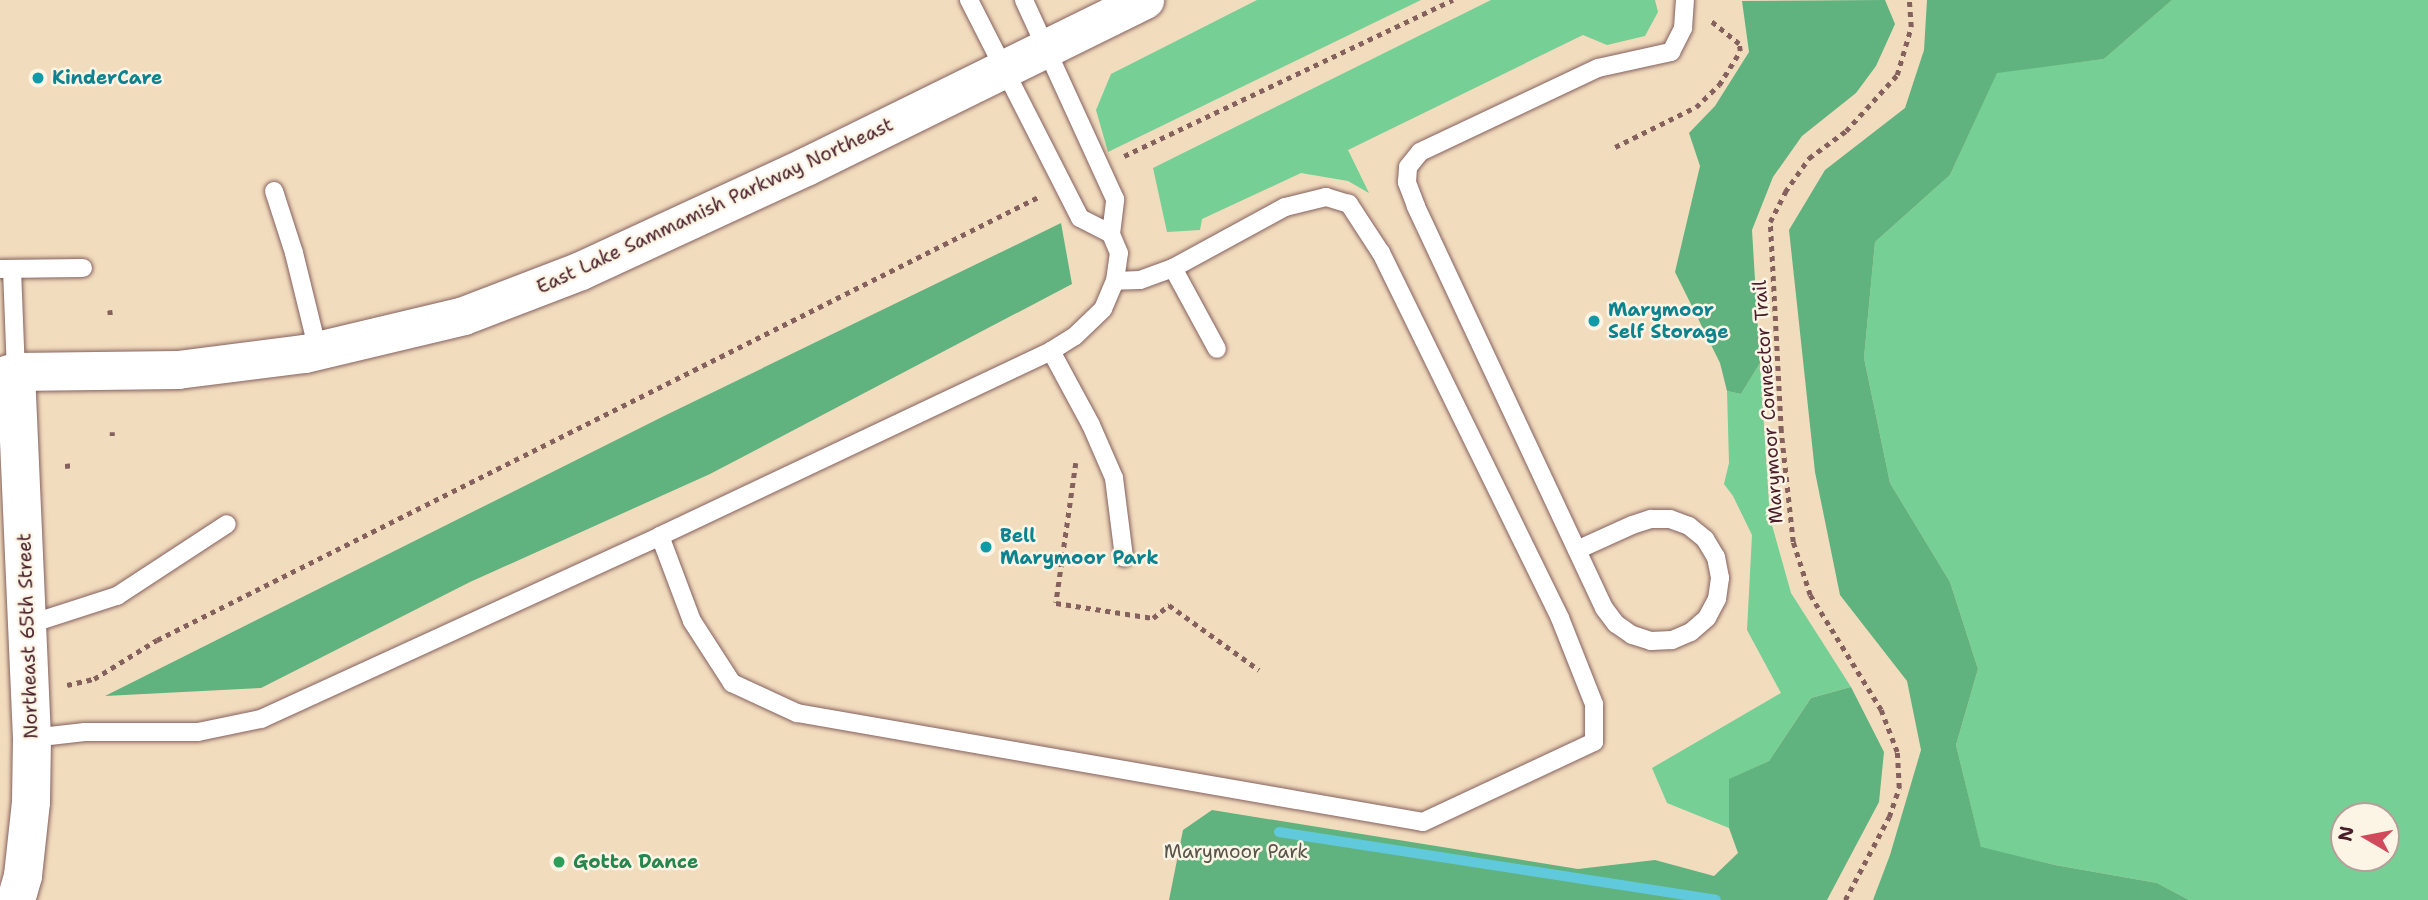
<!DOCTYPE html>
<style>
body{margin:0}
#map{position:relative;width:2428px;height:900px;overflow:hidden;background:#f2dcbe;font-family:"Shantell Sans",sans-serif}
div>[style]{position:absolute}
.green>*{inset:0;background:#76cf95}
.forest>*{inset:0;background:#60b27e}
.stream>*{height:10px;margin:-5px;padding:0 5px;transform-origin:5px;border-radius:5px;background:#60c9db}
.path>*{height:4.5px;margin-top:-2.25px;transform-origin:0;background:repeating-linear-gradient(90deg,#85615e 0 5px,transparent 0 10px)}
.roads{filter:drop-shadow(0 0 2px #85615e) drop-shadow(0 0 2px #85615e)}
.service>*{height:18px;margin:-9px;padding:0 9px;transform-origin:9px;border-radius:9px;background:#fff}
.tertiary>*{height:38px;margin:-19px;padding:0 19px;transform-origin:19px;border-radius:19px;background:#fff}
.secondary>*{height:38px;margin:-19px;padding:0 19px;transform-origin:19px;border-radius:19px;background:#fff}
.dots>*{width:19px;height:19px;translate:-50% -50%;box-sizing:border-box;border:4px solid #fcf5e5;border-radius:50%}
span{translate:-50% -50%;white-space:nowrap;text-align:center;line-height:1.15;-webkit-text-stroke:5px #fcf5e5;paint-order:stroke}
.culture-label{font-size:19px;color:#0d838f;font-weight:700}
.left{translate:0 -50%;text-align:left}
.street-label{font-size:19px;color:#4a1f2b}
.park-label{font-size:19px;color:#57544b}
.leisure-label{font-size:19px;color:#27864d;font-weight:700}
.north{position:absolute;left:2330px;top:802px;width:70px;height:70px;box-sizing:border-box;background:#fcf5e5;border:2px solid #b59f9b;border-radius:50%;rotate:280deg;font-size:19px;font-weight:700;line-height:28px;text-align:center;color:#4a1f2b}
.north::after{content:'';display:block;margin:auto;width:24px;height:32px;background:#d1495b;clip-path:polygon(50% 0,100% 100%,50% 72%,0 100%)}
</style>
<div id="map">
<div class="green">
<i style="clip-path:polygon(1257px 0,1421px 0,1108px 152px,1096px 110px,1111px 74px)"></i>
<i style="clip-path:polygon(1491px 0,1655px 0,1658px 12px,1645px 36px,1607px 45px,1583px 35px,1348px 150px,1369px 193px,1348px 181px,1301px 173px,1202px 219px,1200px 230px,1167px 232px,1153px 168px)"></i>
<i style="clip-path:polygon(evenodd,2172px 0,2428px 0,2428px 900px,2189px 900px,2157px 883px,2055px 865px,1981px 848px,1956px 745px,1978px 669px,1950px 582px,1890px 483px,1864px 358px,1875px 242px,1950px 175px,1997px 72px,2104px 59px,2172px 0,2344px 816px,2386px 816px,2386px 858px,2344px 858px,2344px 816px)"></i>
<i style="clip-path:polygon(1760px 363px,1770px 518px,1791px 593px,1851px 687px,1811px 698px,1769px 761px,1730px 779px,1729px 828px,1667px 803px,1652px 768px,1781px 693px,1747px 630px,1752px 535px,1733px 496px,1724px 484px,1729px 463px,1727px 391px,1741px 394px)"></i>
</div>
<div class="forest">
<i style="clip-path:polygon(1885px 0,1895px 24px,1876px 66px,1856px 93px,1802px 136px,1773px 177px,1752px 230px,1760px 363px,1741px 394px,1727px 391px,1720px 363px,1675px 272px,1700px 166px,1689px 133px,1715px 106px,1749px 52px,1742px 1px)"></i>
<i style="clip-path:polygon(1927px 0,2172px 0,2104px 59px,1997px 73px,1950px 175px,1875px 242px,1864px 358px,1890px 483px,1950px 582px,1978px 669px,1956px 745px,1981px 847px,2055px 865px,2157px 883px,2189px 900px,1873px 900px,1890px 855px,1921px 750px,1907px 681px,1840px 595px,1815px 472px,1789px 230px,1825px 170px,1905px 108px,1924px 50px)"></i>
<i style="clip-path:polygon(1061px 223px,1072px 284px,710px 474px,470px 582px,261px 688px,105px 696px,664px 416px)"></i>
<i style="clip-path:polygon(1851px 687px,1884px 752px,1879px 802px,1827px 900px,1169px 900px,1183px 830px,1212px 810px,1578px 869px,1655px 860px,1714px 876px,1738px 853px,1729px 828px,1729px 779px,1769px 761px,1811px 698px)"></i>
</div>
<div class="stream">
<i style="left:1279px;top:832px;width:442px;rotate:8.8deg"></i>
</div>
<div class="path">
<i style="left:1615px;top:147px;width:90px;rotate:-26.3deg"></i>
<i style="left:1696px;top:107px;width:32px;rotate:-44deg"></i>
<i style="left:1719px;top:85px;width:40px;rotate:-58deg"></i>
<i style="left:1740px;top:51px;width:7px;rotate:-98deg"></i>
<i style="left:1739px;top:44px;width:36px;rotate:-141deg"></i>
<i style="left:1124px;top:156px;width:364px;rotate:-25.4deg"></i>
<i style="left:110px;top:310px;width:9px;rotate:84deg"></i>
<i style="left:112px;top:436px;width:4px;rotate:-90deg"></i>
<i style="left:1076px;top:463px;width:141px;rotate:98.1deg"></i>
<i style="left:1056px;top:603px;width:98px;rotate:8.8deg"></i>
<i style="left:1153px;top:618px;width:21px;rotate:-39deg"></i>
<i style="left:1169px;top:605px;width:111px;rotate:35.8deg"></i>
<i style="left:65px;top:466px;width:9px;rotate:-6deg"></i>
<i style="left:67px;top:685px;width:28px;rotate:-13deg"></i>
<i style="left:94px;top:679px;width:74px;rotate:-31.8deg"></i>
<i style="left:157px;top:640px;width:988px;rotate:-26.69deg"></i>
<i style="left:1845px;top:900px;width:94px;rotate:-62.1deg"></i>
<i style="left:1889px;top:817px;width:31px;rotate:-71deg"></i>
<i style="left:1899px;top:788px;width:36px;rotate:-93deg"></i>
<i style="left:1897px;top:752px;width:45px;rotate:-110.9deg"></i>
<i style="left:1881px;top:710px;width:135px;rotate:-121.7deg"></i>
<i style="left:1810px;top:595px;width:56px;rotate:-107.8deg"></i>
<i style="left:1793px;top:542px;width:112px;rotate:-96.2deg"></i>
<i style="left:1781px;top:431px;width:209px;rotate:-93deg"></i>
<i style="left:1770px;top:222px;width:34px;rotate:-63deg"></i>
<i style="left:1785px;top:192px;width:42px;rotate:-54.8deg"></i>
<i style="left:1809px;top:158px;width:46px;rotate:-36.1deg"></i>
<i style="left:1846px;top:131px;width:76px;rotate:-47.7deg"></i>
<i style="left:1897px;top:75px;width:50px;rotate:-73.7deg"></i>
<i style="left:1911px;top:27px;width:27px;rotate:-94deg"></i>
</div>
<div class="roads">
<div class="service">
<i style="left:969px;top:0;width:245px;rotate:63deg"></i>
<i style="left:1080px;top:218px;width:35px;rotate:27deg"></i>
<i style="left:274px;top:191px;width:65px;rotate:72.1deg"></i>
<i style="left:294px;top:253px;width:101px;rotate:76.2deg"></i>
<i style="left:1173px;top:268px;width:92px;rotate:61.5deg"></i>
<i style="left:0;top:269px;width:83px;rotate:-0.7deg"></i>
<i style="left:12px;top:269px;width:103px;rotate:87.8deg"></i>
<i style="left:1051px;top:351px;width:84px;rotate:61.6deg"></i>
<i style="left:1091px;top:425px;width:58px;rotate:66.5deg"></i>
<i style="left:1114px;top:478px;width:80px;rotate:82.8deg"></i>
<i style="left:660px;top:536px;width:91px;rotate:69.4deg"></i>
<i style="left:692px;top:621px;width:74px;rotate:57.2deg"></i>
<i style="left:732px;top:683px;width:72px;rotate:24.8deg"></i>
<i style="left:797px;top:713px;width:635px;rotate:9.88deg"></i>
<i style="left:1423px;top:822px;width:189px;rotate:-25.1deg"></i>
<i style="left:1594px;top:742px;width:38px;rotate:-90deg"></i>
<i style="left:1594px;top:704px;width:92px;rotate:-111.6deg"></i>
<i style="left:1560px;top:618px;width:407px;rotate:-116.1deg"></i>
<i style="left:1381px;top:253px;width:59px;rotate:-123.1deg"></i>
<i style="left:1349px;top:204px;width:24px;rotate:-163deg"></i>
<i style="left:1326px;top:197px;width:42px;rotate:166.3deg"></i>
<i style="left:1285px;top:207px;width:128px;rotate:151.4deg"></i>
<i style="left:1173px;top:268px;width:35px;rotate:160deg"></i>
<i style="left:1140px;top:280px;width:25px;rotate:178deg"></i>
<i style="left:1577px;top:550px;width:60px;rotate:-24.4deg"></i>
<i style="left:1632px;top:525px;width:20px;rotate:-18deg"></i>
<i style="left:1651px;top:519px;width:19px"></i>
<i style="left:1670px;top:519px;width:20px;rotate:20deg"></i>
<i style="left:1689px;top:526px;width:21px;rotate:39deg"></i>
<i style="left:1705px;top:539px;width:21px;rotate:59deg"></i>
<i style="left:1716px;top:557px;width:21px;rotate:79deg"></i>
<i style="left:1720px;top:578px;width:21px;rotate:98deg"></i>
<i style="left:1717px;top:599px;width:21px;rotate:118deg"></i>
<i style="left:1707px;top:618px;width:21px;rotate:139deg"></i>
<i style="left:1691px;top:632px;width:21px;rotate:157deg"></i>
<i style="left:1672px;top:640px;width:21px;rotate:177deg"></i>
<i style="left:1651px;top:641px;width:20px;rotate:-162deg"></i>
<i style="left:1632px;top:635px;width:19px;rotate:-145deg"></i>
<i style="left:1616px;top:624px;width:20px;rotate:-127deg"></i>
<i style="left:1604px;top:608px;width:444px;rotate:-115.1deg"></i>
<i style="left:1416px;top:206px;width:26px;rotate:-111deg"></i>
<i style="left:1407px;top:182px;width:15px;rotate:-86deg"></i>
<i style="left:1408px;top:167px;width:19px;rotate:-51deg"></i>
<i style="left:1420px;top:152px;width:197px;rotate:-25.3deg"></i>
<i style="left:1598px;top:68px;width:75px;rotate:-12.4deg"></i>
<i style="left:1671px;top:52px;width:27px;rotate:-63deg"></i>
<i style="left:1683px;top:28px;width:28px;rotate:-86deg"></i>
<i style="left:27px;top:625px;width:95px;rotate:-17.9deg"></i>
<i style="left:117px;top:596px;width:131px;rotate:-33.2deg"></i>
<i style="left:32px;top:738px;width:53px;rotate:-6.5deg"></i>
<i style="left:85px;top:732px;width:113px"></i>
<i style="left:198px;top:732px;width:64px;rotate:-11.7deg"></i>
<i style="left:261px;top:719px;width:439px;rotate:-24.6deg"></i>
<i style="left:660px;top:536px;width:433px;rotate:-25.3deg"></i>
<i style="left:1051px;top:351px;width:28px;rotate:-32deg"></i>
<i style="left:1075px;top:336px;width:39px;rotate:-44deg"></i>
<i style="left:1103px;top:309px;width:30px;rotate:-67deg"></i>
<i style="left:1115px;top:281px;width:28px;rotate:-82deg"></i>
<i style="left:1119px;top:253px;width:21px;rotate:-113deg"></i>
<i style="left:1111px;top:234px;width:35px;rotate:-83deg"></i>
<i style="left:1115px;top:199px;width:219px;rotate:-114.6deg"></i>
</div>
<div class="tertiary">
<i style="left:16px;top:372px;width:366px;rotate:87.5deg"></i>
<i style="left:32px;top:738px;width:64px;rotate:90.9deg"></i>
<i style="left:31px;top:802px;width:74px;rotate:96.2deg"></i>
<i style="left:23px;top:876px;width:25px;rotate:106deg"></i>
</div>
<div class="secondary">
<i style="left:0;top:377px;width:17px;rotate:-17deg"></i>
<i style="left:16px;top:372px;width:162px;rotate:-0.7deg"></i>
<i style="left:178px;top:370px;width:128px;rotate:-7.2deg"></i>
<i style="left:305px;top:354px;width:163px;rotate:-13.4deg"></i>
<i style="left:464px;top:316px;width:125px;rotate:-21deg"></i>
<i style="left:581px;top:271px;width:248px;rotate:-24.8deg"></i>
<i style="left:806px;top:167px;width:378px;rotate:-26.2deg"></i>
</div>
</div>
<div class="dots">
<i style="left:38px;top:78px;background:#0f9aa8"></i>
<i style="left:1594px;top:321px;background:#0f9aa8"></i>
<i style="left:986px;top:547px;background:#0f9aa8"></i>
<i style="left:559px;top:862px;background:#2e9e5b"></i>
</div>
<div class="culture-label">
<span class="left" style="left:52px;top:78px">KinderCare</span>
<span class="left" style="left:1608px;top:321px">Marymoor<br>Self Storage</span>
<span class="left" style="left:1000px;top:547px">Bell<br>Marymoor Park</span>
</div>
<div class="street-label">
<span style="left:715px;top:206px;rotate:-25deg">East Lake Sammamish Parkway Northeast</span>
<span style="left:1768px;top:402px;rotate:-94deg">Marymoor Connector Trail</span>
<span style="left:28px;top:636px;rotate:-92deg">Northeast 65th Street</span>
</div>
<div class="park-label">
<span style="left:1236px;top:852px">Marymoor Park</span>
</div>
<div class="leisure-label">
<span class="left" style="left:573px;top:862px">Gotta Dance</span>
</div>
<div class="north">N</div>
</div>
